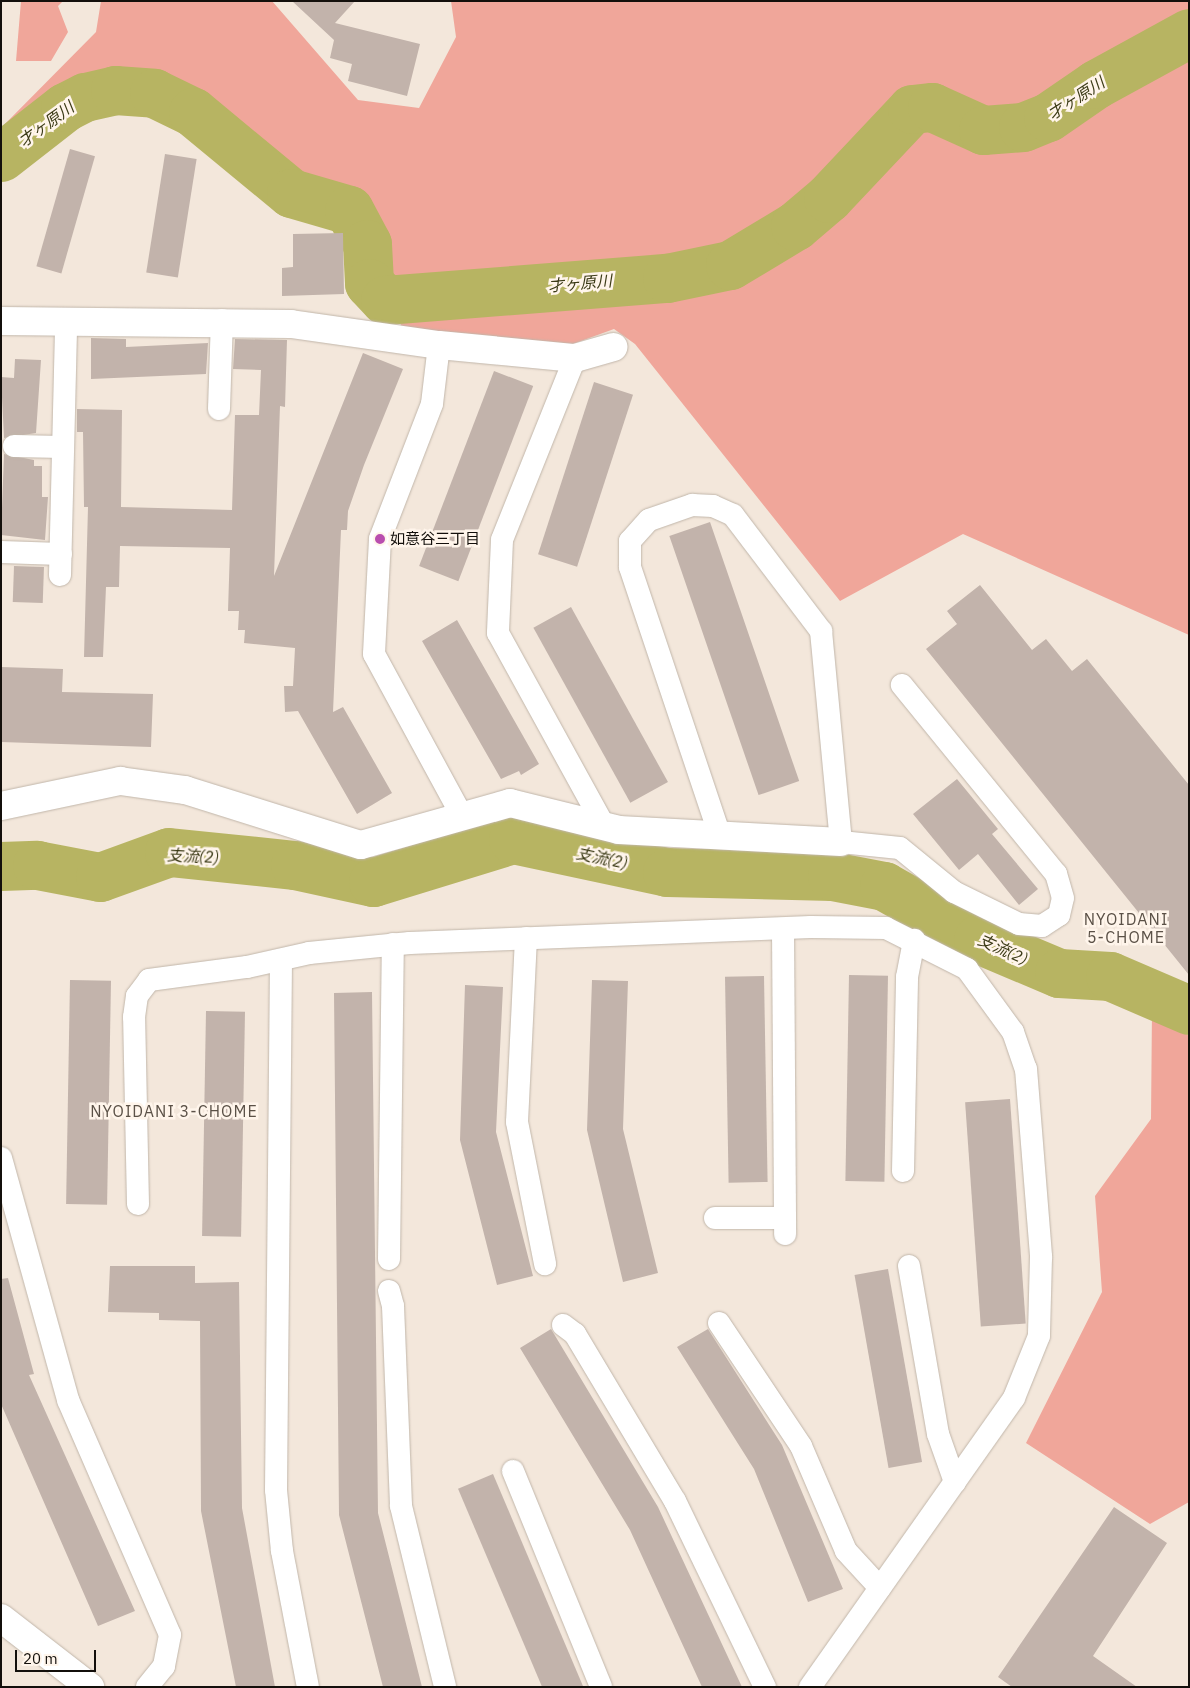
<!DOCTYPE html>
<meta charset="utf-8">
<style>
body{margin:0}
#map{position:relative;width:1190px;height:1688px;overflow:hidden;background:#f3e7db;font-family:"IBM Plex Sans","Noto Sans JP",sans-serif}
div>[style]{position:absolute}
.green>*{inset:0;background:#f0a69a}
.river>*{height:49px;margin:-24.5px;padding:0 24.5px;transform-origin:24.5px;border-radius:24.5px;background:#b7b462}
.building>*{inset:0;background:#c2b3ab;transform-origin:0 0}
.roads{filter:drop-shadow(0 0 1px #c1b6aa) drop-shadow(0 0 1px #c1b6aa)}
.street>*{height:22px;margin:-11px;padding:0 11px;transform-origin:11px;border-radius:11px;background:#fff}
.secondary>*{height:28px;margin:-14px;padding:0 14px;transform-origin:14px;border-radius:14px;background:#fff}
.dots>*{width:14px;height:14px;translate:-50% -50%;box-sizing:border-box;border:2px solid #fff5eb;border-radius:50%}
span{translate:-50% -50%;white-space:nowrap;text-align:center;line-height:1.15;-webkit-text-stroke:5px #fff5eb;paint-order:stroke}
.poi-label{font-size:15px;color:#130f0b}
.left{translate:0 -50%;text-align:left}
.water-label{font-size:16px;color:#3c3b17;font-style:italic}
.neighbourhood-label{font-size:16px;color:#5b5147;letter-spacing:1px}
.frame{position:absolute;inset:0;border:2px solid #130f0b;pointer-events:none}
.scale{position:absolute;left:15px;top:1650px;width:81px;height:22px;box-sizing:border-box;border:2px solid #130f0b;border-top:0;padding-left:6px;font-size:15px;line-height:18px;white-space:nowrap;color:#130f0b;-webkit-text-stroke:4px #fff5eb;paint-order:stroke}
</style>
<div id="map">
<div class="green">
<i style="clip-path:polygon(21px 1px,63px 1px,58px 6px,68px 32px,51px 61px,16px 61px)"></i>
<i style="clip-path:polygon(101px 1px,272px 1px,358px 100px,419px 108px,456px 37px,451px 1px,1189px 1px,1189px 635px,963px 534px,840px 601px,635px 344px,614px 329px,570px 345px,401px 328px,399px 293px,384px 278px,384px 253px,364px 202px,300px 190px,183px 90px,134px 81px,72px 90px,1px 146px,1px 128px,96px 32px)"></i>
<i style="clip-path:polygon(1152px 1009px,1189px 1036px,1189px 1502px,1150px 1524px,1026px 1443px,1102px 1292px,1095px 1196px,1151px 1119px)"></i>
</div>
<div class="river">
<i style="left:1px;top:157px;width:81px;rotate:-38deg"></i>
<i style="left:65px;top:107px;width:22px;rotate:-27deg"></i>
<i style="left:85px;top:97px;width:31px;rotate:-13deg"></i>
<i style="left:115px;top:90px;width:39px;rotate:4deg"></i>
<i style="left:154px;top:93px;width:43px;rotate:26deg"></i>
<i style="left:193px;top:112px;width:127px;rotate:39.6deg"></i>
<i style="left:291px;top:193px;width:60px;rotate:16.3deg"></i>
<i style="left:349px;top:210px;width:38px;rotate:62deg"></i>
<i style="left:367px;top:244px;width:39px;rotate:87deg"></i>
<i style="left:369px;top:283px;width:23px;rotate:47deg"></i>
<i style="left:385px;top:300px;width:283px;rotate:-4.5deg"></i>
<i style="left:667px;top:278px;width:64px;rotate:-11.7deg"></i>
<i style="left:730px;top:265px;width:76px;rotate:-31deg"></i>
<i style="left:795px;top:226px;width:43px;rotate:-40.3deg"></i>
<i style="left:828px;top:198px;width:122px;rotate:-46.7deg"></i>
<i style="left:912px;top:109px;width:20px;rotate:-6deg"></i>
<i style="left:932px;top:107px;width:56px;rotate:24.3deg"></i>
<i style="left:983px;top:130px;width:40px;rotate:-4.3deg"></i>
<i style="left:1023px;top:127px;width:27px;rotate:-22deg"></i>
<i style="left:1048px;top:117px;width:58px;rotate:-34.5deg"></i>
<i style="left:1096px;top:84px;width:106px;rotate:-28.7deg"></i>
<i style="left:1px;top:866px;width:36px;rotate:-2deg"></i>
<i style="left:37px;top:865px;width:64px;rotate:10.8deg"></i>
<i style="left:100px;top:877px;width:73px;rotate:-19.9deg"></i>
<i style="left:169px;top:852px;width:127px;rotate:5.9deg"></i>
<i style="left:295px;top:865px;width:80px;rotate:12.3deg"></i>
<i style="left:373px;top:882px;width:146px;rotate:-17.1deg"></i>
<i style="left:513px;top:839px;width:157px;rotate:12.1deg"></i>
<i style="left:667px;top:872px;width:165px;rotate:1.4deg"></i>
<i style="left:832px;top:876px;width:53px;rotate:10.9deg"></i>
<i style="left:884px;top:886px;width:108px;rotate:29.4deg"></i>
<i style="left:978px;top:939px;width:88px;rotate:22.8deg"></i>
<i style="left:1059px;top:973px;width:51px;rotate:3.4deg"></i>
<i style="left:1110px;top:976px;width:86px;rotate:23.3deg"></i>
</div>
<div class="building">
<i style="clip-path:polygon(292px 1px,355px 1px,335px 23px,420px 44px,407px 96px,348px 81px,352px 64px,330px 58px,334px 40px)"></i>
<i style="left:70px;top:149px;width:26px;height:122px;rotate:16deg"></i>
<i style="left:165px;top:154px;width:32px;height:120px;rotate:9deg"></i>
<i style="clip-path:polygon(343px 233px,344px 294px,282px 296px,282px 268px,293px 267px,293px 234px)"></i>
<i style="clip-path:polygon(91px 338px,126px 339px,126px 347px,208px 343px,206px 374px,91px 379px)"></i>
<i style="clip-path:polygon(235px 339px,287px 340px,285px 407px,280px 406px,274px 576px,363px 353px,403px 369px,364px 465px,348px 511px,347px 530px,341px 530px,333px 712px,343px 707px,392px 793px,357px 814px,298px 711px,285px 712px,284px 686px,293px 686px,295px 648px,244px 643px,245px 630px,238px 630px,239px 611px,228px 611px,230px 548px,120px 546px,119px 587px,106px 587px,103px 657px,84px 657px,88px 507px,84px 507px,83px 432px,77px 432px,77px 409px,122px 410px,121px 507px,232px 510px,235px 415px,259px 415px,261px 370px,233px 369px)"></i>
<i style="clip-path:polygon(15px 359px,41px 360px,36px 433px,4px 438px,1px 377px,14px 378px)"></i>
<i style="left:494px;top:371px;width:42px;height:209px;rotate:21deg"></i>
<i style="left:594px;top:382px;width:41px;height:181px;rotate:18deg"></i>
<i style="clip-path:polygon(4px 454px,34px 460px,34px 466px,42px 466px,42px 497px,48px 497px,45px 540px,1px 535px)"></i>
<i style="left:710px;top:522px;width:274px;height:43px;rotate:71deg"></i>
<i style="left:14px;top:566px;width:30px;height:36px;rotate:2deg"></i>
<i style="clip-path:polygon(980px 585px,1032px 650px,1046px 639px,1072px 671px,1087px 659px,1189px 785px,1189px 975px,926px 649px,957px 624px,947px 611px)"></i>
<i style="left:571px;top:607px;width:200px;height:43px;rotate:61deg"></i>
<i style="clip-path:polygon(457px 620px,539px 764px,521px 775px,519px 771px,501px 779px,422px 641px)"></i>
<i style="clip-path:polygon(1px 667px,63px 669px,62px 692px,153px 694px,151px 747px,1px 742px)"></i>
<i style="clip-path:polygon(957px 779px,998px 829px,992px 834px,1038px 889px,1019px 905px,978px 854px,959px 870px,913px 814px)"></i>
<i style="left:849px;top:975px;width:39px;height:206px;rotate:1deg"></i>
<i style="left:764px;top:976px;width:206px;height:39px;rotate:89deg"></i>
<i style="left:70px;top:980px;width:41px;height:224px;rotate:1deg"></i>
<i style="clip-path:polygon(592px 980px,628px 981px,623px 1129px,658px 1273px,623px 1282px,587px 1130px)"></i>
<i style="clip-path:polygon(465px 985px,503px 987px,496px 1132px,533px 1276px,497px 1285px,460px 1140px)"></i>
<i style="clip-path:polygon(372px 992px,378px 1513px,422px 1687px,383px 1687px,339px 1515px,334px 993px)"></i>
<i style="left:206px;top:1011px;width:39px;height:225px;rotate:1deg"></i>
<i style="left:1010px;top:1099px;width:225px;height:45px;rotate:86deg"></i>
<i style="clip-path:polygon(110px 1266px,195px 1266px,195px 1283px,239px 1282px,242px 1508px,275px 1687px,236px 1687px,201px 1511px,200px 1321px,159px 1320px,159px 1313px,108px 1312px)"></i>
<i style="left:888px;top:1269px;width:196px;height:34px;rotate:80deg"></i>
<i style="clip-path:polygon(8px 1278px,34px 1374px,29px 1375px,135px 1611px,98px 1626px,1px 1404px,1px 1279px)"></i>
<i style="clip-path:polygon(551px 1329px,658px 1507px,742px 1687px,702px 1687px,630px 1530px,520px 1348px)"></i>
<i style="clip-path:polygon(708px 1329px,782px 1445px,843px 1589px,808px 1602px,754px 1469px,677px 1347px)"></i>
<i style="left:493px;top:1474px;width:231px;height:38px;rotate:67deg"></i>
<i style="clip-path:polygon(1114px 1507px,1167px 1543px,1093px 1656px,1137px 1687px,1012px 1687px,998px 1677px)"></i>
</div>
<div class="roads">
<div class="street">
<i style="left:439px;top:345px;width:59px;rotate:96.8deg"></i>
<i style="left:432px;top:404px;width:145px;rotate:111.1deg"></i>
<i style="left:380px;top:539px;width:115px;rotate:93deg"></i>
<i style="left:374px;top:654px;width:187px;rotate:61.5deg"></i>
<i style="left:575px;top:358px;width:196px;rotate:111.9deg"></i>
<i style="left:502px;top:540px;width:93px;rotate:92.5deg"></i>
<i style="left:498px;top:633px;width:222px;rotate:61.2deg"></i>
<i style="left:219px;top:409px;width:89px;rotate:-88.1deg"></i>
<i style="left:14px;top:446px;width:49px;rotate:1.2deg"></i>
<i style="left:1px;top:552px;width:60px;rotate:1.9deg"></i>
<i style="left:60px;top:575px;width:252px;rotate:-88.6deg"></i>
<i style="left:720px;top:836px;width:284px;rotate:-108.5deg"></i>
<i style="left:630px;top:567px;width:26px;rotate:-90deg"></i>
<i style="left:630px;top:541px;width:28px;rotate:-48deg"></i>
<i style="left:649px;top:520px;width:46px;rotate:-19.2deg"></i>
<i style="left:692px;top:505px;width:21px;rotate:3deg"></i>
<i style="left:713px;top:506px;width:22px;rotate:24deg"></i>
<i style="left:733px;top:515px;width:146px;rotate:52.8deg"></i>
<i style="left:821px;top:631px;width:212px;rotate:84.6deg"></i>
<i style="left:841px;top:842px;width:59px;rotate:5.8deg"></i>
<i style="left:900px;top:848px;width:70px;rotate:39.2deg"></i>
<i style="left:954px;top:892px;width:72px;rotate:26.2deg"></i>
<i style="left:1019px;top:924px;width:23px;rotate:5deg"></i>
<i style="left:1042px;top:926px;width:20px;rotate:-33deg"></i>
<i style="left:1059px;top:915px;width:17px;rotate:-77deg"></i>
<i style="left:1063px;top:898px;width:25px;rotate:-106deg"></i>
<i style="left:1056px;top:874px;width:244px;rotate:-129.2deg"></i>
<i style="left:783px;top:929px;width:305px;rotate:89.6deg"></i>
<i style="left:526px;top:938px;width:184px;rotate:92.8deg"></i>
<i style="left:517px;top:1122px;width:145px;rotate:78.8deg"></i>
<i style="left:281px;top:960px;width:530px;rotate:90.54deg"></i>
<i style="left:276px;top:1490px;width:61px;rotate:84.4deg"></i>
<i style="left:282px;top:1551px;width:138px;rotate:79.2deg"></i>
<i style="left:1px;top:1158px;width:251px;rotate:74.5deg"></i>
<i style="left:68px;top:1400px;width:256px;rotate:66.5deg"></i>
<i style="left:170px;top:1635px;width:32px;rotate:101deg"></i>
<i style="left:164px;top:1666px;width:27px;rotate:129deg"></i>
<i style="left:903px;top:1171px;width:194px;rotate:-88.8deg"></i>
<i style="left:907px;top:977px;width:38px;rotate:-79deg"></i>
<i style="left:138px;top:1204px;width:187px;rotate:-91.2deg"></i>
<i style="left:134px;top:1017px;width:21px;rotate:-82deg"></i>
<i style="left:137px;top:996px;width:20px;rotate:-53deg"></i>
<i style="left:149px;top:980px;width:99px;rotate:-7.6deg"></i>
<i style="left:247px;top:967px;width:64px;rotate:-12.7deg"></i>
<i style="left:309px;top:953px;width:101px;rotate:-5.7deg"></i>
<i style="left:410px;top:943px;width:401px;rotate:-2.3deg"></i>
<i style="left:811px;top:927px;width:75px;rotate:0.8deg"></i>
<i style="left:886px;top:928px;width:91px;rotate:26.8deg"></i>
<i style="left:967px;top:969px;width:78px;rotate:53.9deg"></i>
<i style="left:1013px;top:1032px;width:39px;rotate:71deg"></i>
<i style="left:1026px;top:1069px;width:189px;rotate:85.4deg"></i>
<i style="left:1041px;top:1257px;width:79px;rotate:91.5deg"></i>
<i style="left:1039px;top:1336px;width:67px;rotate:112deg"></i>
<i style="left:1014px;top:1398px;width:354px;rotate:125.2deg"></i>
<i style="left:715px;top:1218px;width:70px"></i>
<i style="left:389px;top:1259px;width:315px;rotate:-89.3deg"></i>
<i style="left:909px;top:1266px;width:170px;rotate:80.2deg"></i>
<i style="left:938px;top:1434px;width:51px;rotate:70.5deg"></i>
<i style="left:389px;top:1291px;width:16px;rotate:75deg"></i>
<i style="left:393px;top:1306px;width:200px;rotate:87.7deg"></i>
<i style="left:401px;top:1506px;width:186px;rotate:76.3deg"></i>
<i style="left:719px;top:1323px;width:148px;rotate:56.3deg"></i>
<i style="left:801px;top:1446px;width:114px;rotate:66.8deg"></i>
<i style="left:846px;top:1551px;width:50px;rotate:47.4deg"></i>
<i style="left:563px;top:1325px;width:15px;rotate:37deg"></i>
<i style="left:575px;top:1334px;width:195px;rotate:59.1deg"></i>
<i style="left:675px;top:1501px;width:207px;rotate:64.2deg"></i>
<i style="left:513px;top:1471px;width:233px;rotate:67.8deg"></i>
</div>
<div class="secondary">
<i style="left:1px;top:321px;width:290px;rotate:0.6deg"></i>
<i style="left:291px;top:324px;width:149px;rotate:8.1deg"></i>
<i style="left:439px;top:345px;width:137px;rotate:5.5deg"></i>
<i style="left:575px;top:358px;width:40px;rotate:-16deg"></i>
<i style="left:1px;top:806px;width:122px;rotate:-11.9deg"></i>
<i style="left:120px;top:781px;width:66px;rotate:7.9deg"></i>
<i style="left:185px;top:790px;width:184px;rotate:17.4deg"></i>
<i style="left:361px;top:845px;width:155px;rotate:-15.7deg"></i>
<i style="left:510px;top:803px;width:112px;rotate:13.9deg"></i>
<i style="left:619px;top:830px;width:222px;rotate:3.1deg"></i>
<i style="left:1px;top:1618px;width:113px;rotate:37.8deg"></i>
</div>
</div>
<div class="dots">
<i style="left:380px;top:539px;background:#b94eaf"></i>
</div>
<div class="poi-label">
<span class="left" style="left:390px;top:539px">如意谷三丁目</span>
</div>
<div class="water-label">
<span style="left:1076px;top:98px;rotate:-33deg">才ヶ原川</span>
<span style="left:46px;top:124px;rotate:-36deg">才ヶ原川</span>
<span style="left:580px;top:283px;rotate:-5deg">才ヶ原川</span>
<span style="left:193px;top:856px;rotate:3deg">支流(2)</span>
<span style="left:602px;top:858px;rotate:12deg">支流(2)</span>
<span style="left:1003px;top:949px;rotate:24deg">支流(2)</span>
</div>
<div class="neighbourhood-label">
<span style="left:1126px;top:928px">NYOIDANI<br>5-CHOME</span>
<span style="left:174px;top:1111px">NYOIDANI 3-CHOME</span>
</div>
<div class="frame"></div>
<div class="scale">20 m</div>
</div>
